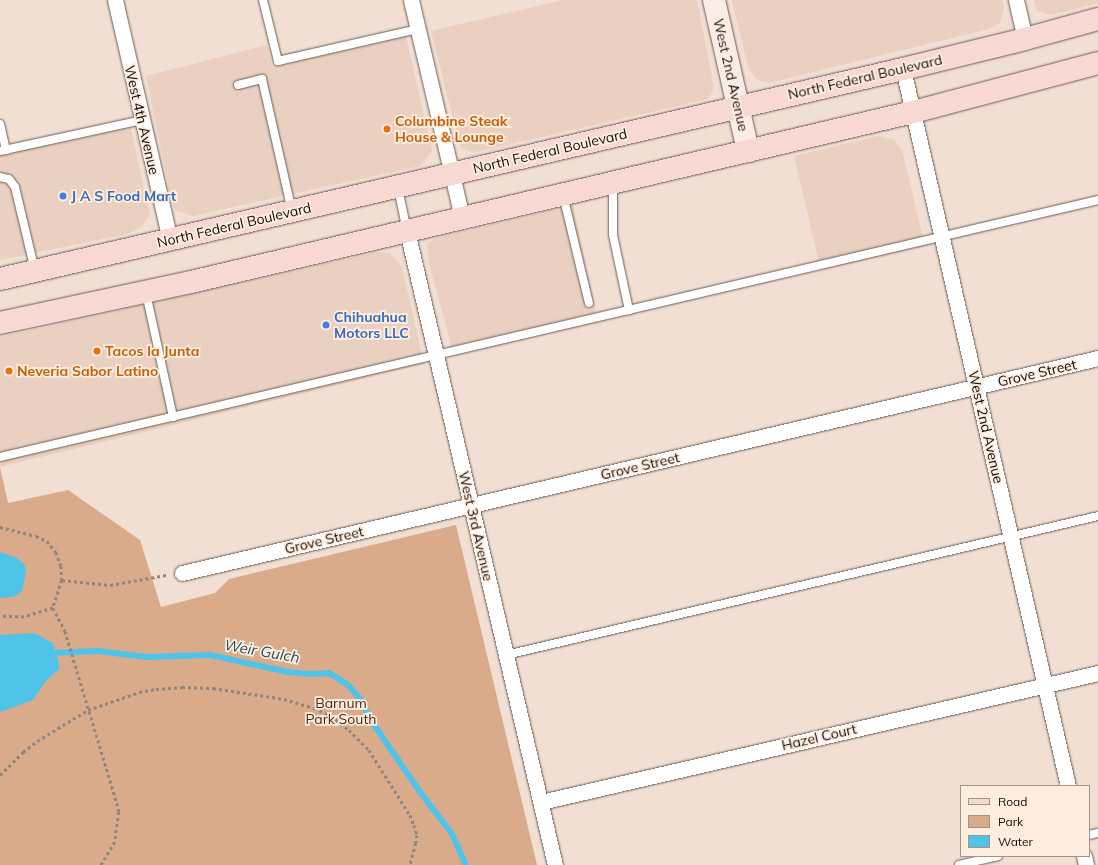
<!DOCTYPE html>
<style>
body{margin:0}
#map{position:relative;width:1098px;height:865px;overflow:hidden;background:#f1dfd3;font-family:Mulish,sans-serif}
div>[style]{position:absolute}
.built>*{inset:0;background:#e9d0c0}
.green>*{inset:0;background:#d9ab8b}
.water>*{inset:0;background:#50c4e8}
.stream>*{height:6px;margin:-3px;padding:0 3px;transform-origin:3px;border-radius:3px;background:#50c4e8}
.path>*{height:2.5px;margin-top:-1.25px;transform-origin:0;background:repeating-linear-gradient(90deg,#91857c 0 3px,transparent 0 6px)}
.roads{filter:drop-shadow(0 0 1px #6b5c52) drop-shadow(0 0 1px #6b5c52)}
.lane>*{height:8px;margin:-4px;padding:0 4px;transform-origin:4px;border-radius:4px;background:#fff}
.street>*{height:15px;margin:-7.5px;padding:0 7.5px;transform-origin:7.5px;border-radius:7.5px;background:#fff}
.secondary>*{height:22px;margin:-11px;padding:0 11px;transform-origin:11px;border-radius:11px;background:#fcece9}
.primary>*{height:22px;margin:-11px;padding:0 11px;transform-origin:11px;border-radius:11px;background:#f8d8d3}
.dots>*{width:11px;height:11px;translate:-50% -50%;box-sizing:border-box;border:2px solid #ffede0;border-radius:50%}
span{translate:-50% -50%;white-space:nowrap;text-align:center;line-height:1.15;-webkit-text-stroke:3.5px #ffede0;paint-order:stroke}
.street-label{font-size:14px;color:#120d09}
.food-label{font-size:14px;color:#c56008;font-weight:700}
.left{translate:0 -50%;text-align:left}
.shop-label{font-size:14px;color:#366cbe;font-weight:700}
.park-label{font-size:14px;color:#482912}
.water-label{font-size:15px;color:#205161;font-style:italic}
.legend{position:absolute;left:960px;top:785px;width:130px;height:72px;box-sizing:border-box;background:#ffede0;border:1px solid #a0938a;margin:0;padding:5px 7px;list-style:none;font-size:12px;color:#120d09}
.legend li{display:flex;align-items:center;gap:8px;height:20px}
.legend b{width:20px;border:1px solid #a0938a}
</style>
<div id="map">
<div class="built">
<i style="clip-path:polygon(563px 0,697px 0,714px 87px,708px 99px,476px 152px,465px 150px,460px 146px,431px 31px)"></i>
<i style="clip-path:polygon(732px 0,1002px 0,1004px 9px,1000px 23px,989px 29px,769px 83px,757px 80px,748px 67px)"></i>
<i style="clip-path:polygon(1034px 0,1098px 0,1098px 3px,1052px 15px,1037px 11px)"></i>
<i style="clip-path:polygon(406px 36px,432px 151px,420px 166px,193px 216px,175px 210px,169px 189px,146px 76px,267px 45px,272px 66px)"></i>
<i style="clip-path:polygon(130px 125px,150px 215px,140px 228px,127px 234px,0 260px,0 154px)"></i>
<i style="clip-path:polygon(878px 136px,893px 139px,902px 150px,925px 246px,821px 270px,794px 156px)"></i>
<i style="clip-path:polygon(573px 205px,598px 322px,454px 355px,429px 264px,427px 244px,436px 238px)"></i>
<i style="clip-path:polygon(377px 252px,390px 253px,402px 267px,424px 364px,0 467px,0 337px)"></i>
</div>
<div class="green">
<i style="clip-path:polygon(0 467px,8px 503px,68px 490px,140px 540px,161px 607px,215px 593px,229px 579px,456px 525px,537px 865px,0 865px)"></i>
</div>
<div class="water">
<i style="clip-path:polygon(0 552px,17px 558px,24px 564px,26px 571px,23px 588px,19px 594px,13px 597px,0 598px)"></i>
<i style="clip-path:polygon(34px 633px,53px 643px,60px 668px,45px 682px,33px 700px,0 712px,0 635px)"></i>
</div>
<div class="stream">
<i style="left:48px;top:653px;width:50px;rotate:-2.3deg"></i>
<i style="left:98px;top:651px;width:48px;rotate:7.1deg"></i>
<i style="left:146px;top:657px;width:64px;rotate:-1.8deg"></i>
<i style="left:210px;top:655px;width:80px;rotate:12.3deg"></i>
<i style="left:288px;top:672px;width:18px;rotate:6deg"></i>
<i style="left:306px;top:674px;width:23px;rotate:-2deg"></i>
<i style="left:329px;top:673px;width:22px;rotate:32deg"></i>
<i style="left:348px;top:685px;width:18px;rotate:49deg"></i>
<i style="left:360px;top:699px;width:30px;rotate:62deg"></i>
<i style="left:374px;top:725px;width:81px;rotate:55.5deg"></i>
<i style="left:420px;top:792px;width:53px;rotate:52.7deg"></i>
<i style="left:452px;top:834px;width:34px;rotate:66deg"></i>
</div>
<div class="path">
<i style="left:0;top:527px;width:37px;rotate:14deg"></i>
<i style="left:36px;top:536px;width:12px;rotate:24deg"></i>
<i style="left:47px;top:541px;width:14px;rotate:51deg"></i>
<i style="left:56px;top:552px;width:15px;rotate:70deg"></i>
<i style="left:61px;top:566px;width:14px;rotate:86deg"></i>
<i style="left:62px;top:580px;width:29px;rotate:108deg"></i>
<i style="left:53px;top:608px;width:30px;rotate:163deg"></i>
<i style="left:24px;top:617px;width:24px;rotate:-178deg"></i>
<i style="left:62px;top:580px;width:48px;rotate:5.9deg"></i>
<i style="left:110px;top:585px;width:57px;rotate:-10.1deg"></i>
<i style="left:53px;top:608px;width:26px;rotate:62deg"></i>
<i style="left:65px;top:631px;width:180px;rotate:73.2deg"></i>
<i style="left:117px;top:803px;width:9px;rotate:77deg"></i>
<i style="left:119px;top:812px;width:30px;rotate:98deg"></i>
<i style="left:115px;top:842px;width:27px;rotate:121deg"></i>
<i style="left:0;top:775px;width:33px;rotate:-45deg"></i>
<i style="left:23px;top:752px;width:18px;rotate:-38deg"></i>
<i style="left:37px;top:741px;width:60px;rotate:-31.3deg"></i>
<i style="left:88px;top:710px;width:54px;rotate:-19.4deg"></i>
<i style="left:139px;top:692px;width:17px;rotate:-10deg"></i>
<i style="left:156px;top:689px;width:26px;rotate:-4deg"></i>
<i style="left:182px;top:687px;width:31px;rotate:2deg"></i>
<i style="left:213px;top:688px;width:72px;rotate:8.8deg"></i>
<i style="left:284px;top:699px;width:31px;rotate:17deg"></i>
<i style="left:314px;top:708px;width:19px;rotate:25deg"></i>
<i style="left:331px;top:716px;width:23px;rotate:38deg"></i>
<i style="left:349px;top:730px;width:28px;rotate:45deg"></i>
<i style="left:369px;top:750px;width:77px;rotate:57.8deg"></i>
<i style="left:410px;top:815px;width:11px;rotate:68deg"></i>
<i style="left:414px;top:825px;width:10px;rotate:73deg"></i>
<i style="left:417px;top:835px;width:8px;rotate:97deg"></i>
<i style="left:416px;top:843px;width:23px;rotate:105deg"></i>
</div>
<div class="roads">
<div class="lane">
<i style="left:263px;top:0;width:63px;rotate:76.2deg"></i>
<i style="left:278px;top:61px;width:144px;rotate:-12.9deg"></i>
<i style="left:238px;top:85px;width:25px;rotate:-14deg"></i>
<i style="left:262px;top:79px;width:135px;rotate:77.2deg"></i>
<i style="left:0;top:124px;width:27px;rotate:77deg"></i>
<i style="left:0;top:151px;width:145px;rotate:-12.3deg"></i>
<i style="left:0;top:177px;width:9px;rotate:13deg"></i>
<i style="left:9px;top:179px;width:10px;rotate:53deg"></i>
<i style="left:15px;top:187px;width:86px;rotate:76.6deg"></i>
<i style="left:613px;top:184px;width:51px;rotate:90deg"></i>
<i style="left:613px;top:235px;width:77px;rotate:78deg"></i>
<i style="left:398px;top:188px;width:44px;rotate:78.2deg"></i>
<i style="left:563px;top:195px;width:111px;rotate:76.5deg"></i>
<i style="left:146px;top:293px;width:127px;rotate:77.7deg"></i>
<i style="left:0;top:457px;width:1128px;rotate:-13.17deg"></i>
<i style="left:506px;top:655px;width:608px;rotate:-13.21deg"></i>
<i style="left:1089px;top:835px;width:9px;rotate:-13deg"></i>
<i style="left:959px;top:865px;width:40px;rotate:-13deg"></i>
</div>
<div class="street">
<i style="left:115px;top:0;width:247px;rotate:77.1deg"></i>
<i style="left:411px;top:0;width:224px;rotate:76.8deg"></i>
<i style="left:1016px;top:0;width:40px;rotate:77deg"></i>
<i style="left:903px;top:69px;width:736px;rotate:77.04deg"></i>
<i style="left:407px;top:231px;width:651px;rotate:76.86deg"></i>
<i style="left:182px;top:573px;width:941px;rotate:-13.21deg"></i>
<i style="left:541px;top:802px;width:572px;rotate:-13.04deg"></i>
<i style="left:1084px;top:856px;width:9px;rotate:77deg"></i>
</div>
<div class="secondary">
<i style="left:714px;top:0;width:155px;rotate:77.3deg"></i>
</div>
<div class="primary">
<i style="left:0;top:279px;width:927px;rotate:-13.09deg"></i>
<i style="left:903px;top:69px;width:126px;rotate:-13.8deg"></i>
<i style="left:1025px;top:39px;width:76px;rotate:-15.3deg"></i>
<i style="left:0;top:323px;width:195px;rotate:-12.1deg"></i>
<i style="left:191px;top:282px;width:742px;rotate:-13.25deg"></i>
<i style="left:913px;top:112px;width:191px;rotate:-14.8deg"></i>
</div>
</div>
<div class="dots">
<i style="left:387px;top:129px;background:#e8710a"></i>
<i style="left:63px;top:196px;background:#3f7fe0"></i>
<i style="left:326px;top:325px;background:#3f7fe0"></i>
<i style="left:97px;top:351px;background:#e8710a"></i>
<i style="left:9px;top:371px;background:#e8710a"></i>
</div>
<div class="street-label">
<span style="left:731px;top:75px;rotate:77deg">West 2nd Avenue</span>
<span style="left:865px;top:77px;rotate:-13deg">North Federal Boulevard</span>
<span style="left:142px;top:120px;rotate:77deg">West 4th Avenue</span>
<span style="left:550px;top:151px;rotate:-13deg">North Federal Boulevard</span>
<span style="left:234px;top:225px;rotate:-13deg">North Federal Boulevard</span>
<span style="left:1037px;top:373px;rotate:-13deg">Grove Street</span>
<span style="left:986px;top:427px;rotate:77deg">West 2nd Avenue</span>
<span style="left:640px;top:466px;rotate:-13deg">Grove Street</span>
<span style="left:476px;top:526px;rotate:77deg">West 3rd Avenue</span>
<span style="left:324px;top:540px;rotate:-13deg">Grove Street</span>
<span style="left:819px;top:737px;rotate:-13deg">Hazel Court</span>
</div>
<div class="food-label">
<span class="left" style="left:395px;top:129px">Columbine Steak<br>House &amp; Lounge</span>
<span class="left" style="left:105px;top:351px">Tacos la Junta</span>
<span class="left" style="left:17px;top:371px">Neveria Sabor Latino</span>
</div>
<div class="shop-label">
<span class="left" style="left:71px;top:196px">J A S Food Mart</span>
<span class="left" style="left:334px;top:325px">Chihuahua<br>Motors LLC</span>
</div>
<div class="park-label">
<span style="left:341px;top:711px">Barnum<br>Park South</span>
</div>
<div class="water-label">
<span style="left:262px;top:651px;rotate:10deg">Weir Gulch</span>
</div>
<ul class="legend">
<li><b style="height:5px;background:#f8d8d3"></b>Road</li>
<li><b style="height:11px;background:#d9ab8b"></b>Park</li>
<li><b style="height:11px;background:#50c4e8"></b>Water</li>
</ul>
</div>
